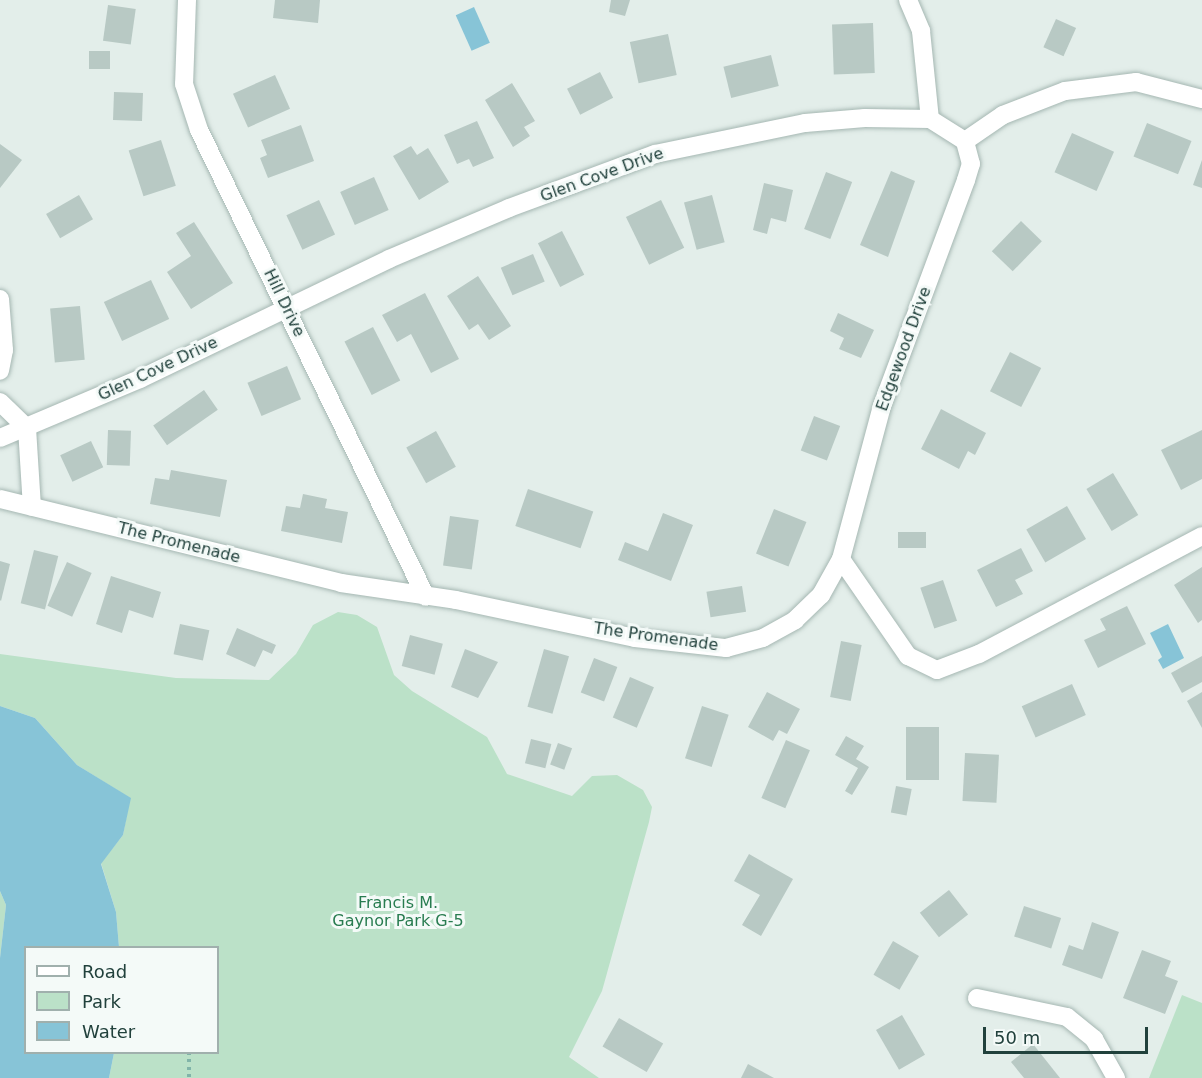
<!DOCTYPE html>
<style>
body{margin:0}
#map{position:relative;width:1202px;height:1078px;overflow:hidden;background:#e3eeea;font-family:"DejaVu Sans",sans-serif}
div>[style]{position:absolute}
.green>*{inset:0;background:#bbe1c8}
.water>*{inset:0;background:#87c4d7;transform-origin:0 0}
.building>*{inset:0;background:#b8c9c4;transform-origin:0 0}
.path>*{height:4px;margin-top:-2px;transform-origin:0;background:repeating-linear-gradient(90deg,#81b4a9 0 3px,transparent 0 7.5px)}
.roads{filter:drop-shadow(0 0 2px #a5b7b2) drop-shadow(0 0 2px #a5b7b2)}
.minor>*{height:18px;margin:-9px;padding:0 9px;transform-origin:9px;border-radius:9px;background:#fff}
span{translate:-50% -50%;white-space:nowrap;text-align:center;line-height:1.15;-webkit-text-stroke:6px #f4faf8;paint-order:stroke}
.street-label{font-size:16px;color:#21413c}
.park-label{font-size:16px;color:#287c50}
.legend{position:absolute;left:24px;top:946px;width:195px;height:108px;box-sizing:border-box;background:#f4faf8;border:2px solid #a0b0ad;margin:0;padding:8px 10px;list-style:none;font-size:18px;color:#21413c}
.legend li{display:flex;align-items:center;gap:12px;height:30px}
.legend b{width:30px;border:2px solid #a0b0ad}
.scale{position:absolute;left:983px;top:1027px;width:165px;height:27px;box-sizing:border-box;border:3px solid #21413c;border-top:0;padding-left:8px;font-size:18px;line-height:21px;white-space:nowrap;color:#21413c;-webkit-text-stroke:4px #f4faf8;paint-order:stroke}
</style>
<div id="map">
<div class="green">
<i style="clip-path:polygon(338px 612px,357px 615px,377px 627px,394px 675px,412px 691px,487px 737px,507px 774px,572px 796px,592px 776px,617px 775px,643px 790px,652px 807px,649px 822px,602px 991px,569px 1057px,599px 1078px,109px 1078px,114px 1053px,218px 1052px,218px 948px,119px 947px,116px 912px,101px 863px,123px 835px,130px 798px,77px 765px,35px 718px,0 706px,0 654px,176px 678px,269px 680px,296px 654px,313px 625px)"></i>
<i style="clip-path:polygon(0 891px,6px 905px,0 958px)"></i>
<i style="clip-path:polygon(1182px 995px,1202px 1003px,1202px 1078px,1149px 1078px)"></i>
</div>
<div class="water">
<i style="left:474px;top:7px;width:39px;height:20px;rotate:66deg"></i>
<i style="clip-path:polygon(1168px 624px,1184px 658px,1163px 669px,1158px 660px,1162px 657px,1150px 633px)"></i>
<i style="clip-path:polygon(0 706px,35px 718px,77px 765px,131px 798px,123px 835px,101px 864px,116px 912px,119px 947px,26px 948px,26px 1052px,114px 1053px,109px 1078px,0 1078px,0 958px,6px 905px,0 891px)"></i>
</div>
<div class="building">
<i style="clip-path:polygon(275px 0,320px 0,318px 23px,273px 18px)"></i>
<i style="clip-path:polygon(611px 0,630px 0,625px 16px,609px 12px)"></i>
<i style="left:108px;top:5px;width:28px;height:36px;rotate:8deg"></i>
<i style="left:1056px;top:19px;width:22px;height:31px;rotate:24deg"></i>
<i style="left:873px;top:23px;width:50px;height:41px;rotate:88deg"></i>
<i style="left:668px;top:34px;width:42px;height:39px;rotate:78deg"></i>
<i style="left:89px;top:51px;width:21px;height:18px"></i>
<i style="left:771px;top:55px;width:32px;height:49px;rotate:76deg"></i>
<i style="left:600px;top:72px;width:29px;height:37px;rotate:63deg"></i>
<i style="left:275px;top:75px;width:37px;height:46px;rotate:66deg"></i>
<i style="clip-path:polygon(512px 83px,535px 121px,524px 127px,530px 136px,513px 147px,485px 100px)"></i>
<i style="left:114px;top:92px;width:29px;height:28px;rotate:2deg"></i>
<i style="clip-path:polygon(477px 121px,494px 158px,473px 167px,469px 159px,457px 164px,444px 135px)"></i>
<i style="left:1147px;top:123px;width:48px;height:36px;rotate:22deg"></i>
<i style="clip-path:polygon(301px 125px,314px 161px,268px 178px,260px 158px,267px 155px,261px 140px)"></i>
<i style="left:1072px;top:133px;width:46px;height:43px;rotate:24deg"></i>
<i style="left:161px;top:140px;width:48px;height:34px;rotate:72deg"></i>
<i style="clip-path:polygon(0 144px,22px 160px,0 188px)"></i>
<i style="clip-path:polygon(411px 146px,417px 155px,428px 148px,449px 182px,419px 200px,393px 156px)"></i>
<i style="clip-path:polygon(1202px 160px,1202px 188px,1193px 185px)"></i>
<i style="clip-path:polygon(891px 171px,915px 181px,888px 257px,860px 245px)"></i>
<i style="left:826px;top:172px;width:28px;height:61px;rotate:21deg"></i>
<i style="left:374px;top:177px;width:36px;height:37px;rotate:66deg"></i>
<i style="clip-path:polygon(764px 183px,793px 190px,786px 222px,771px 218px,767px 234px,753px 230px)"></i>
<i style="left:79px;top:195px;width:28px;height:38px;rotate:60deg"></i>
<i style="left:712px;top:195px;width:49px;height:29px;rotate:75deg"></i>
<i style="left:319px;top:200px;width:38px;height:36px;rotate:65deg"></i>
<i style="left:661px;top:200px;width:53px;height:39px;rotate:64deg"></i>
<i style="left:1021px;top:221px;width:29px;height:42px;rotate:44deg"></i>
<i style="clip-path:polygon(194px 222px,233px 283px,191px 309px,167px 272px,191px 256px,176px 233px)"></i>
<i style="left:562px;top:231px;width:49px;height:27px;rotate:63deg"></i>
<i style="left:533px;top:254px;width:30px;height:35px;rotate:67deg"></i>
<i style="clip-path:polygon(478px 276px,511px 326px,489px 340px,478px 324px,469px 330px,447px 296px)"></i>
<i style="left:151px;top:280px;width:43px;height:52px;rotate:65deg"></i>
<i style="clip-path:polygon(425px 293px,459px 359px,431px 373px,411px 334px,397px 342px,382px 315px)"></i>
<i style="left:80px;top:306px;width:54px;height:30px;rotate:85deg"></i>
<i style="clip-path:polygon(838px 313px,874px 330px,861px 358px,839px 349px,844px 338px,830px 331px)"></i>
<i style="left:373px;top:327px;width:60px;height:32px;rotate:63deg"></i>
<i style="left:1010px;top:352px;width:35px;height:44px;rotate:27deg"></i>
<i style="left:287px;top:366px;width:36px;height:43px;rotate:67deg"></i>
<i style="left:204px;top:390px;width:24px;height:62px;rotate:55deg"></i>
<i style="clip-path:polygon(941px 409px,986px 433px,975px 455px,968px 451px,959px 469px,921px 449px)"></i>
<i style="left:814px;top:416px;width:28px;height:37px;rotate:21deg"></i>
<i style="left:108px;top:430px;width:23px;height:35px;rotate:2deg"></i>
<i style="clip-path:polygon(1202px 430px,1202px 479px,1181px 490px,1161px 450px)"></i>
<i style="left:436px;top:431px;width:41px;height:34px;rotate:61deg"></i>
<i style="left:91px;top:441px;width:29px;height:34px;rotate:65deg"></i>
<i style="clip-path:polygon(171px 470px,227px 480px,220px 517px,150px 504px,155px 478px,169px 480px)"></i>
<i style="left:1113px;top:473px;width:49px;height:31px;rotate:59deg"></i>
<i style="left:528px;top:489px;width:69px;height:39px;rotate:19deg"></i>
<i style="clip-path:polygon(303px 494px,327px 499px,325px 508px,348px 512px,342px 543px,281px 531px,286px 506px,300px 508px)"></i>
<i style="left:1067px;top:506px;width:38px;height:47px;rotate:60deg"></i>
<i style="left:774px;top:509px;width:35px;height:48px;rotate:22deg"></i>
<i style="clip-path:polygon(663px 513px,693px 525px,671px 581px,618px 560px,625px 542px,648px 551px)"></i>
<i style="left:450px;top:516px;width:29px;height:50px;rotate:8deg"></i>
<i style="left:898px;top:532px;width:28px;height:16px"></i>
<i style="clip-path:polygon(1021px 548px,1033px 571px,1015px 580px,1023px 594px,996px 607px,977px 570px)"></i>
<i style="left:34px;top:550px;width:25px;height:55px;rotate:14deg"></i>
<i style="clip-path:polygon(0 561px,10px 564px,1px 601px,0 600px)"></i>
<i style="left:67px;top:562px;width:27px;height:48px;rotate:24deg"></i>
<i style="clip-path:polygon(1202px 567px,1202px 620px,1198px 623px,1174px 585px)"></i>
<i style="clip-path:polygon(111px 576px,161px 592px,153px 618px,129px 610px,122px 633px,96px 624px)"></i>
<i style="left:943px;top:580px;width:43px;height:24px;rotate:71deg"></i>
<i style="left:742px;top:586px;width:26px;height:36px;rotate:81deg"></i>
<i style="clip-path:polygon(1127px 606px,1146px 644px,1098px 668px,1084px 640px,1106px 630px,1100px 619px)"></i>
<i style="left:180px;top:624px;width:30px;height:31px;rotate:12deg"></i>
<i style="clip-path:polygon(237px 628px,276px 645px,272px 654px,263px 650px,255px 667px,226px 654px)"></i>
<i style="left:410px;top:635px;width:34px;height:32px;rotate:15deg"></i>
<i style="left:841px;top:641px;width:21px;height:57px;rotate:11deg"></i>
<i style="clip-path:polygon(465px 649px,498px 662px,478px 698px,451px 687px)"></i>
<i style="left:544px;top:649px;width:26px;height:60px;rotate:16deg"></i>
<i style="clip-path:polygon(1202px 656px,1202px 682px,1182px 693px,1171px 673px)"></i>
<i style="left:594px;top:658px;width:25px;height:37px;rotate:21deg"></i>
<i style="left:630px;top:677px;width:26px;height:44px;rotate:23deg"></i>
<i style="left:1072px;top:684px;width:34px;height:55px;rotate:66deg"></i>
<i style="clip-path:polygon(767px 692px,800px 709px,787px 734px,779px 730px,773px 741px,748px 727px)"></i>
<i style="clip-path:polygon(1202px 692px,1202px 728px,1187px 701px)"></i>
<i style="left:702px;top:706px;width:28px;height:55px;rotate:18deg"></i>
<i style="left:906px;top:727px;width:33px;height:53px"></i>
<i style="clip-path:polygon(846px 736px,864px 746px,856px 759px,869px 767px,852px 795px,845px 791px,858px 768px,835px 755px)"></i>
<i style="left:531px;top:739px;width:21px;height:25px;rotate:14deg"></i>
<i style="left:786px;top:740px;width:26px;height:63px;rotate:23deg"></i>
<i style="left:558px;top:743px;width:15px;height:23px;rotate:20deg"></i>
<i style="left:965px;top:753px;width:34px;height:48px;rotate:3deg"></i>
<i style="left:896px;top:786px;width:16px;height:27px;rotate:11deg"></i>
<i style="clip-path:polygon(749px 854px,793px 879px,761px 936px,742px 925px,760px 895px,734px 881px)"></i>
<i style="left:949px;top:890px;width:31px;height:37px;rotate:52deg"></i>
<i style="left:1024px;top:906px;width:39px;height:32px;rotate:18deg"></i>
<i style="clip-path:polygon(1092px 922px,1119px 932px,1102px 979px,1062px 965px,1069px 945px,1083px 950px)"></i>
<i style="left:893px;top:941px;width:30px;height:39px;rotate:30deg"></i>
<i style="clip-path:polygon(1142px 950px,1171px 961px,1165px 976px,1178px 981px,1165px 1014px,1123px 998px)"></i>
<i style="left:902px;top:1015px;width:46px;height:30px;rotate:60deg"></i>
<i style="left:619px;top:1018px;width:51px;height:33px;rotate:30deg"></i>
<i style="clip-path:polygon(1033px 1044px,1060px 1078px,1024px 1078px,1011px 1062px)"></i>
<i style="clip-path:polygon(748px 1064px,774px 1078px,741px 1078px)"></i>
</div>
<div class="path">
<i style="left:189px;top:1052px;width:26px;rotate:90deg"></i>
</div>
<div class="roads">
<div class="minor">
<i style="left:187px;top:0;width:84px;rotate:92deg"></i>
<i style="left:184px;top:84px;width:48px;rotate:71.9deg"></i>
<i style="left:199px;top:130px;width:519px;rotate:64.08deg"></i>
<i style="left:908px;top:0;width:34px;rotate:67deg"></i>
<i style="left:921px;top:31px;width:88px;rotate:84.2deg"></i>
<i style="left:965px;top:141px;width:46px;rotate:-34.4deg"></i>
<i style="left:1003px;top:115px;width:66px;rotate:-21.2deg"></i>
<i style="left:1065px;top:91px;width:72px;rotate:-7.2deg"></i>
<i style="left:1136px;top:82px;width:68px;rotate:14.4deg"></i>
<i style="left:0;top:299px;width:51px;rotate:85.5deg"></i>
<i style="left:4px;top:350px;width:21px;rotate:101deg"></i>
<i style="left:0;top:402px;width:37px;rotate:44deg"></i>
<i style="left:27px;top:428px;width:79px;rotate:86.4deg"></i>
<i style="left:0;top:438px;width:152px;rotate:-22.9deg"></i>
<i style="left:140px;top:379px;width:276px;rotate:-25.7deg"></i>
<i style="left:389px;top:259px;width:130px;rotate:-23deg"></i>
<i style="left:509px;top:208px;width:156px;rotate:-20.3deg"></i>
<i style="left:655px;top:154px;width:153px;rotate:-11.7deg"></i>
<i style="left:805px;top:123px;width:60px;rotate:-4.8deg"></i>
<i style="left:865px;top:118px;width:65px;rotate:0.9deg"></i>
<i style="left:930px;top:119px;width:41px;rotate:32.2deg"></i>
<i style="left:0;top:499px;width:351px;rotate:13.8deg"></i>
<i style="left:341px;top:583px;width:116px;rotate:8.4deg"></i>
<i style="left:456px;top:600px;width:183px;rotate:12deg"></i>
<i style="left:635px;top:638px;width:92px;rotate:6.3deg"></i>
<i style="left:726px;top:648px;width:38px;rotate:-15deg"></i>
<i style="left:763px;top:638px;width:37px;rotate:-29deg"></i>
<i style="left:795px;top:620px;width:36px;rotate:-44deg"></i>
<i style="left:821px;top:595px;width:41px;rotate:-60.9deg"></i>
<i style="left:841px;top:559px;width:158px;rotate:-75deg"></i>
<i style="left:882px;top:406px;width:241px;rotate:-69.6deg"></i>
<i style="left:966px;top:180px;width:17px;rotate:-73deg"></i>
<i style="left:971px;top:164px;width:24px;rotate:-105deg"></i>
<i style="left:841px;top:559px;width:118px;rotate:55.4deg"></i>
<i style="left:908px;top:656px;width:32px;rotate:26deg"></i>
<i style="left:937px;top:670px;width:45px;rotate:-20.9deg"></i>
<i style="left:979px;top:654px;width:252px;rotate:-27.9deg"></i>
<i style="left:977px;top:998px;width:92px;rotate:11.9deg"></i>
<i style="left:1067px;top:1017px;width:35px;rotate:39deg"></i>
<i style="left:1094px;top:1039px;width:45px;rotate:60.6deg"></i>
</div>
</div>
<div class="street-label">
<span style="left:602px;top:175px;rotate:-20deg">Glen Cove Drive</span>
<span style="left:284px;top:303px;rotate:64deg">Hill Drive</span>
<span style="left:904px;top:349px;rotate:-70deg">Edgewood Drive</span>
<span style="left:158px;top:369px;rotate:-25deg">Glen Cove Drive</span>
<span style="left:179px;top:543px;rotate:14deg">The Promenade</span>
<span style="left:656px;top:637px;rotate:8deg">The Promenade</span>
</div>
<div class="park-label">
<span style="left:398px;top:912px">Francis M.<br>Gaynor Park G-5</span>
</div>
<ul class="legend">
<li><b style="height:8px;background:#fff"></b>Road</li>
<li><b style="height:16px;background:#bbe1c8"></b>Park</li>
<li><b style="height:16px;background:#87c4d7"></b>Water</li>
</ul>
<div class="scale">50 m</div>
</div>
